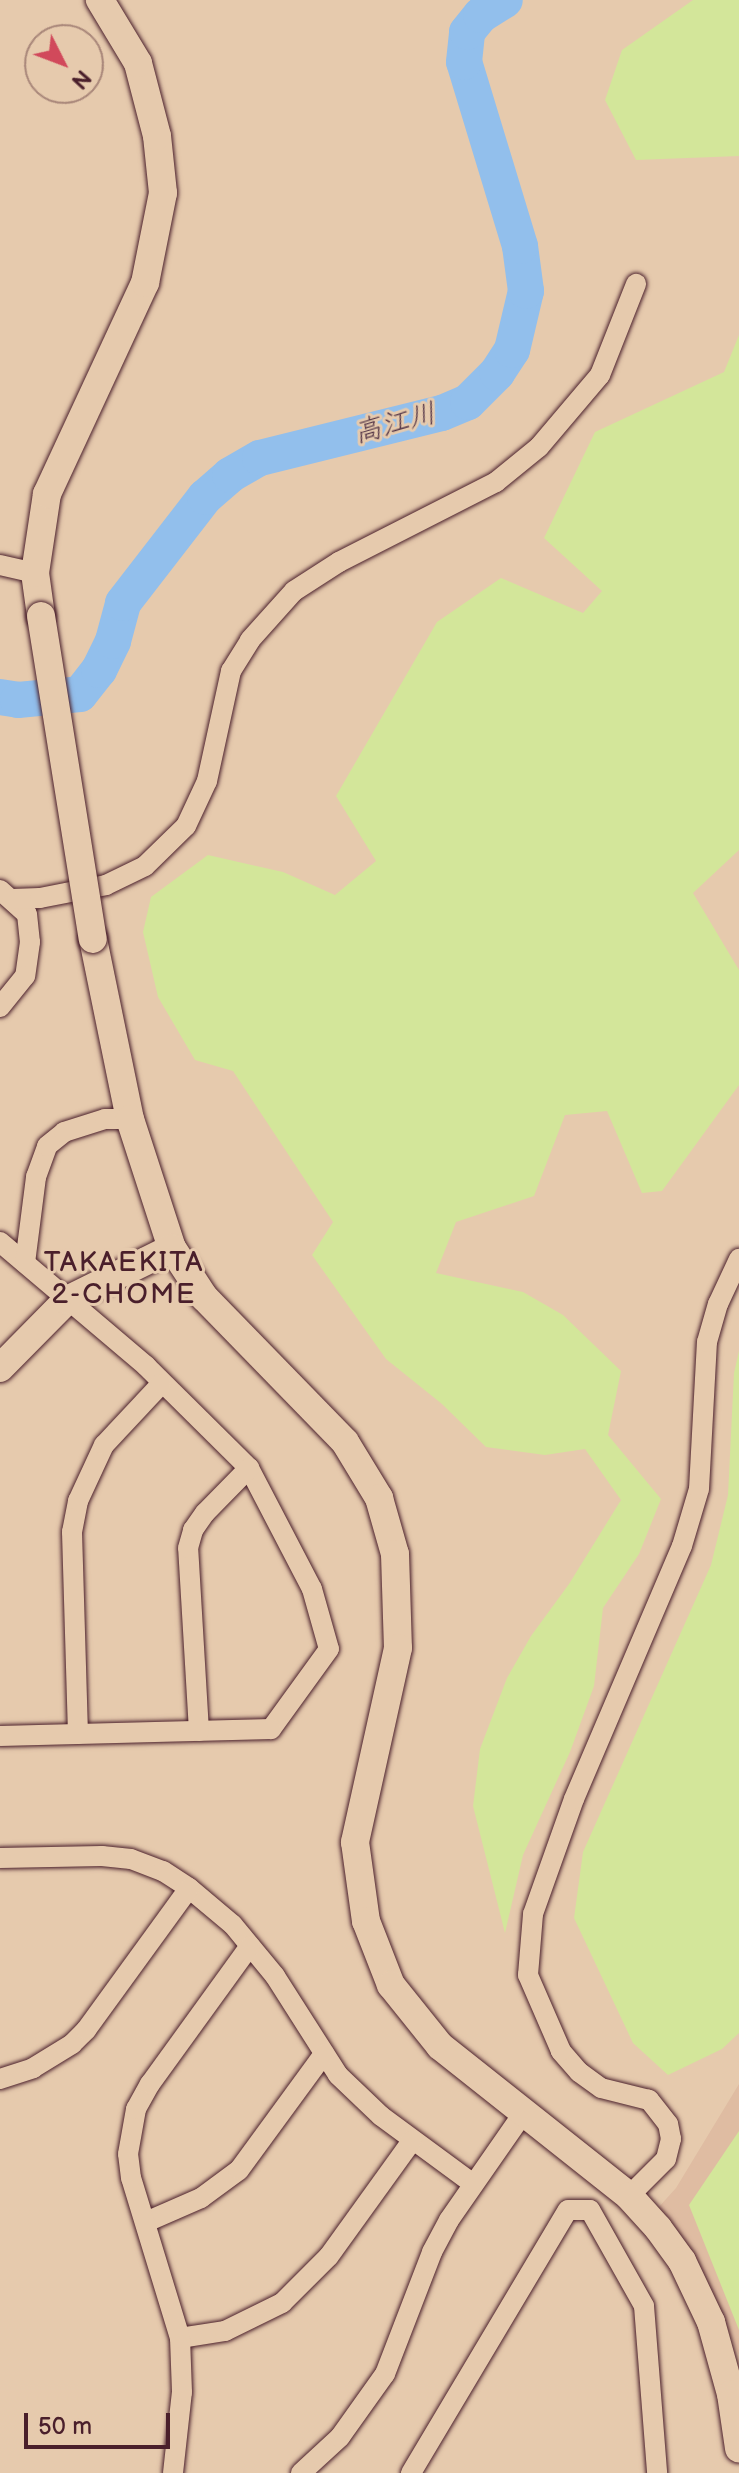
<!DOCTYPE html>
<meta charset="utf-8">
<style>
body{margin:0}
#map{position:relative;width:739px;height:2473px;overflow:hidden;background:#e6caad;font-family:"Balsamiq Sans","Klee One",sans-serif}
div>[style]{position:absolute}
.built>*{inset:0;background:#dfbca2}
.green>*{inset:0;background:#d3e69a}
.river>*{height:36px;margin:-18px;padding:0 18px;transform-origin:18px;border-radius:18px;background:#92bfec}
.roads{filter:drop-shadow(0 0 2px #4a1f2b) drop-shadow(0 0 2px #4a1f2b)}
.street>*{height:20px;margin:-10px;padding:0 10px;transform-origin:10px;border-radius:10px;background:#e6caad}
.secondary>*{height:28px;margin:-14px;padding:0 14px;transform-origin:14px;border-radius:14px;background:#e6caad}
.bridges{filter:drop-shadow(0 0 2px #4a1f2b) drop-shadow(0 0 2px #4a1f2b)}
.secondary-bridge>*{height:28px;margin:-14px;padding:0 14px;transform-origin:14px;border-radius:14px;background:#e6caad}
span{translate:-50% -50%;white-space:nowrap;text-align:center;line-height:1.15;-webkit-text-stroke:6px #e6caad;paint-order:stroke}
.water-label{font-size:28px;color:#553748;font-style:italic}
.neighbourhood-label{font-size:28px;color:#4a1f2b;letter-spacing:2px}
.north{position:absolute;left:24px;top:24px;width:80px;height:80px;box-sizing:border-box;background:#e6caad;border:2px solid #a88679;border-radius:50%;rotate:132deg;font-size:22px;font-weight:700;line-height:32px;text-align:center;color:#4a1f2b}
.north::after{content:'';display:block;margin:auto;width:28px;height:36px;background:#d1495b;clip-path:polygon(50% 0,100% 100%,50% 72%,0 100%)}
.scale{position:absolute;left:24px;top:2413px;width:146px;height:36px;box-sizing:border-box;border:4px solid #4a1f2b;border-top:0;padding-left:10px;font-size:24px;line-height:28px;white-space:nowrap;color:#4a1f2b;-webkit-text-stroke:6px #e6caad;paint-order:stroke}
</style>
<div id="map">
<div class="built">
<i style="clip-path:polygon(739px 2084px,739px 2355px,718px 2307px,657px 2209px,676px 2188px)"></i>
</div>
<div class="green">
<i style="clip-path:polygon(693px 0,739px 0,739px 156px,636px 160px,605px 100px,622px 50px)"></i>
<i style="clip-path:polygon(739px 335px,739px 850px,693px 893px,739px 970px,739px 1085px,662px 1191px,642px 1193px,607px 1111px,565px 1115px,534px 1196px,456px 1222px,436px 1273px,523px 1292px,563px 1315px,621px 1371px,608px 1435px,661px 1499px,639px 1554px,603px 1608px,594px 1686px,570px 1752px,523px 1855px,505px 1933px,473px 1806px,480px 1749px,507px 1678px,531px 1636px,569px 1584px,621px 1500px,585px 1449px,545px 1455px,486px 1447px,442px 1404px,386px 1359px,312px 1255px,333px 1222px,233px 1071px,195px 1060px,158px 997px,143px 932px,151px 897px,208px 855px,283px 872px,335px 895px,376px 861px,336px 796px,437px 622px,501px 578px,583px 613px,602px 591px,544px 538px,595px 432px,724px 372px)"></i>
<i style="clip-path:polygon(739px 1351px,739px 2033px,722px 2049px,668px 2075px,633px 2043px,574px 1918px,583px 1852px,711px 1565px,728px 1495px,734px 1373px)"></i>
<i style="clip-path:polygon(739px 2131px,739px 2330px,689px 2205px)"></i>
</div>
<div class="river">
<i style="left:0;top:697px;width:18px;rotate:9deg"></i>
<i style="left:18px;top:700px;width:62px;rotate:-5.5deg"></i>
<i style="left:80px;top:694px;width:31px;rotate:-52deg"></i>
<i style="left:99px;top:670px;width:32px;rotate:-64deg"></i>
<i style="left:113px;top:641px;width:39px;rotate:-75deg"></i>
<i style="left:123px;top:603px;width:134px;rotate:-52.3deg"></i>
<i style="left:205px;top:497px;width:33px;rotate:-41deg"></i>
<i style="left:230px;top:475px;width:34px;rotate:-30deg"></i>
<i style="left:260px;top:458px;width:187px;rotate:-13.9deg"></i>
<i style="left:442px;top:413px;width:28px;rotate:-23deg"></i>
<i style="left:468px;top:402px;width:41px;rotate:-45deg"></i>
<i style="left:497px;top:373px;width:27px;rotate:-57deg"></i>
<i style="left:512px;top:350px;width:61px;rotate:-76.7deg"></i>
<i style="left:526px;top:291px;width:45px;rotate:-97.6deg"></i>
<i style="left:520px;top:246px;width:192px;rotate:-106.9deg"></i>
<i style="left:464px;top:62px;width:30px;rotate:-84deg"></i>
<i style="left:467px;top:32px;width:22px;rotate:-51deg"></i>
<i style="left:481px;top:15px;width:28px;rotate:-32deg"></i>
</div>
<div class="roads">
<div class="street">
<i style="left:0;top:565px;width:36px;rotate:13deg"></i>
<i style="left:0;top:890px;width:36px;rotate:42deg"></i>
<i style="left:27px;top:914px;width:28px;rotate:84deg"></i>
<i style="left:30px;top:942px;width:34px;rotate:98deg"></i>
<i style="left:25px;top:976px;width:40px;rotate:129deg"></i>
<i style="left:12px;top:899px;width:28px;rotate:-2deg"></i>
<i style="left:40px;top:898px;width:67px;rotate:-11.1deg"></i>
<i style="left:106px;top:885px;width:43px;rotate:-26deg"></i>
<i style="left:145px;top:866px;width:57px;rotate:-44.3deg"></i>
<i style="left:186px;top:826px;width:50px;rotate:-65deg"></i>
<i style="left:207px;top:781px;width:113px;rotate:-77.7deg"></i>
<i style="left:231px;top:671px;width:36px;rotate:-58deg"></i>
<i style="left:250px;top:640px;width:66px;rotate:-48.1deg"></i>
<i style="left:294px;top:591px;width:54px;rotate:-32.8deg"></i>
<i style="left:339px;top:562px;width:176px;rotate:-27deg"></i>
<i style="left:496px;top:482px;width:55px;rotate:-39.1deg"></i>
<i style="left:539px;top:447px;width:94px;rotate:-49.7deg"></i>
<i style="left:600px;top:375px;width:98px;rotate:-68.4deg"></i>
<i style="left:0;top:1242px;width:192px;rotate:40.3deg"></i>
<i style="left:146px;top:1366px;width:145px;rotate:44.7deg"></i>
<i style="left:249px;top:1468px;width:136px;rotate:62.5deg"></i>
<i style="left:312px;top:1589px;width:62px;rotate:74.2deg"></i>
<i style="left:329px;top:1649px;width:99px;rotate:125.9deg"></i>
<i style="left:271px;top:1729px;width:271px;rotate:178.5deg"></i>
<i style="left:25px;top:1263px;width:87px;rotate:-82.7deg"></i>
<i style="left:36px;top:1177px;width:33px;rotate:-70deg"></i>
<i style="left:47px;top:1146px;width:22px;rotate:-39deg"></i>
<i style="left:64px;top:1132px;width:43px;rotate:-17.6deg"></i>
<i style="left:105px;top:1119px;width:25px"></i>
<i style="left:199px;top:1731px;width:183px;rotate:-93.4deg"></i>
<i style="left:188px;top:1548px;width:19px;rotate:-74deg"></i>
<i style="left:193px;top:1530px;width:21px;rotate:-55deg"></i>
<i style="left:205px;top:1513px;width:63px;rotate:-45.6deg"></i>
<i style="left:78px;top:1734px;width:202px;rotate:-91.7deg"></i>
<i style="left:72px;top:1532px;width:32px;rotate:-79deg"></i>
<i style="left:78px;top:1501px;width:62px;rotate:-65.1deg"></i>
<i style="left:104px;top:1445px;width:83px;rotate:-46.9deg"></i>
<i style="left:0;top:1858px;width:102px;rotate:-1.1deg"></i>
<i style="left:102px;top:1856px;width:29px;rotate:6deg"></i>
<i style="left:131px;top:1859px;width:34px;rotate:21deg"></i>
<i style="left:163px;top:1871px;width:31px;rotate:33deg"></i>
<i style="left:189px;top:1888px;width:57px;rotate:40.1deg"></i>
<i style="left:233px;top:1925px;width:66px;rotate:50.5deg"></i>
<i style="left:275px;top:1976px;width:117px;rotate:57.5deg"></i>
<i style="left:338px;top:2075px;width:59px;rotate:43.6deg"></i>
<i style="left:381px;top:2116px;width:113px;rotate:36.4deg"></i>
<i style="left:0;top:2079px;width:35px;rotate:-18deg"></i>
<i style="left:33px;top:2068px;width:46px;rotate:-31.6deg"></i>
<i style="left:72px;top:2044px;width:20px;rotate:-45deg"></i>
<i style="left:86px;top:2030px;width:175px;rotate:-54deg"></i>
<i style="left:629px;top:2196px;width:52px;rotate:-45deg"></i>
<i style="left:666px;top:2159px;width:21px;rotate:-76deg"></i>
<i style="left:671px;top:2139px;width:15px;rotate:-101deg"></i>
<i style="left:668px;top:2124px;width:31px;rotate:-128deg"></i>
<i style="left:649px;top:2100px;width:49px;rotate:-166deg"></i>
<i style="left:601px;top:2088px;width:27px;rotate:-144deg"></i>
<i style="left:579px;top:2072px;width:28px;rotate:-131deg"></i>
<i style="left:561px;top:2051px;width:83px;rotate:-113.5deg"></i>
<i style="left:528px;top:1975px;width:61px;rotate:-85.3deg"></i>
<i style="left:533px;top:1914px;width:122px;rotate:-70.4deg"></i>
<i style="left:574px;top:1799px;width:275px;rotate:-66.9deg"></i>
<i style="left:682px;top:1546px;width:59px;rotate:-73.4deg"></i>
<i style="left:699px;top:1489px;width:147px;rotate:-86.9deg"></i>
<i style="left:707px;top:1342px;width:40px;rotate:-74deg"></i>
<i style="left:718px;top:1304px;width:50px;rotate:-65deg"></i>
<i style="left:146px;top:2222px;width:60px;rotate:-23.6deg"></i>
<i style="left:201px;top:2198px;width:47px;rotate:-36.4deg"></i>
<i style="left:239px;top:2170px;width:144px;rotate:-53.8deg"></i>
<i style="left:180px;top:2338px;width:46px;rotate:-8.8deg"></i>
<i style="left:225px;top:2331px;width:64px;rotate:-26.2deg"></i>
<i style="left:282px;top:2303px;width:66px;rotate:-45deg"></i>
<i style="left:329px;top:2256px;width:142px;rotate:-54.2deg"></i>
<i style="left:173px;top:2473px;width:81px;rotate:-83.7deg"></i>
<i style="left:182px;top:2392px;width:54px;rotate:-92.1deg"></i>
<i style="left:180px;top:2338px;width:167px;rotate:-107deg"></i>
<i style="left:131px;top:2178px;width:24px;rotate:-97deg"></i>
<i style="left:128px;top:2154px;width:46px;rotate:-79.9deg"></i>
<i style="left:136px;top:2109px;width:29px;rotate:-61deg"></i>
<i style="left:150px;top:2084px;width:170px;rotate:-54.1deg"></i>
<i style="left:301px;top:2473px;width:53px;rotate:-42.7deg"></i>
<i style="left:340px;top:2437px;width:77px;rotate:-54.5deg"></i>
<i style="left:385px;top:2374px;width:131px;rotate:-68.9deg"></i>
<i style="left:432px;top:2252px;width:36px;rotate:-62deg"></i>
<i style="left:449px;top:2220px;width:131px;rotate:-55.2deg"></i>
<i style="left:411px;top:2473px;width:306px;rotate:-59.2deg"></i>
<i style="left:568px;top:2210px;width:22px"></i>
<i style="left:590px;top:2210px;width:110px;rotate:60.6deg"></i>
<i style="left:644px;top:2306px;width:168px;rotate:85.5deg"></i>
</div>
<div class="secondary">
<i style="left:41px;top:616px;width:43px;rotate:-97.9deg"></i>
<i style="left:35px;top:573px;width:80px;rotate:-81.4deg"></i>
<i style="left:47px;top:494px;width:233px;rotate:-65.1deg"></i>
<i style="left:145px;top:283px;width:92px;rotate:-78.7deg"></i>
<i style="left:163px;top:193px;width:57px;rotate:-96deg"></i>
<i style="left:157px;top:136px;width:75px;rotate:-104.6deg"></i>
<i style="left:138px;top:63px;width:74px;rotate:-121.1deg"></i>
<i style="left:93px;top:939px;width:184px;rotate:78.4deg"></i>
<i style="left:130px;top:1119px;width:136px;rotate:72deg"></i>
<i style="left:172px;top:1248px;width:59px;rotate:56.9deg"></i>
<i style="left:204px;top:1297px;width:202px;rotate:45.8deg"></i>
<i style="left:345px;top:1442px;width:66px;rotate:58.7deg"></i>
<i style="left:379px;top:1498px;width:58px;rotate:74.1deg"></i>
<i style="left:395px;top:1554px;width:94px;rotate:88.2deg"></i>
<i style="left:398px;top:1648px;width:199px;rotate:102.5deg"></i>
<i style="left:355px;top:1842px;width:80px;rotate:82.1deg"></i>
<i style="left:366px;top:1921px;width:69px;rotate:68.7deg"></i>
<i style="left:391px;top:1985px;width:78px;rotate:51.2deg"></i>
<i style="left:440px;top:2046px;width:241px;rotate:38.4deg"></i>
<i style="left:629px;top:2196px;width:43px;rotate:47.8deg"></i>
<i style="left:658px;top:2228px;width:41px;rotate:54deg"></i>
<i style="left:682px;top:2261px;width:68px;rotate:64.6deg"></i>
<i style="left:711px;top:2322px;width:75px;rotate:74.5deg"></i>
<i style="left:731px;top:2394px;width:55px;rotate:81.6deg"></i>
<i style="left:0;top:1368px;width:95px;rotate:-45.4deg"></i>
<i style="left:67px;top:1300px;width:117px;rotate:-26.3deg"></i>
</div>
</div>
<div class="bridges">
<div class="secondary-bridge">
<i style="left:41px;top:616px;width:327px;rotate:80.9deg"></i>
</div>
</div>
<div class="water-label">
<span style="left:395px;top:424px;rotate:-15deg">高江川</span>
</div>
<div class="neighbourhood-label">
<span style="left:124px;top:1279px">TAKAEKITA<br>2-CHOME</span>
</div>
<div class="north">N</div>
<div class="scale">50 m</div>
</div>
